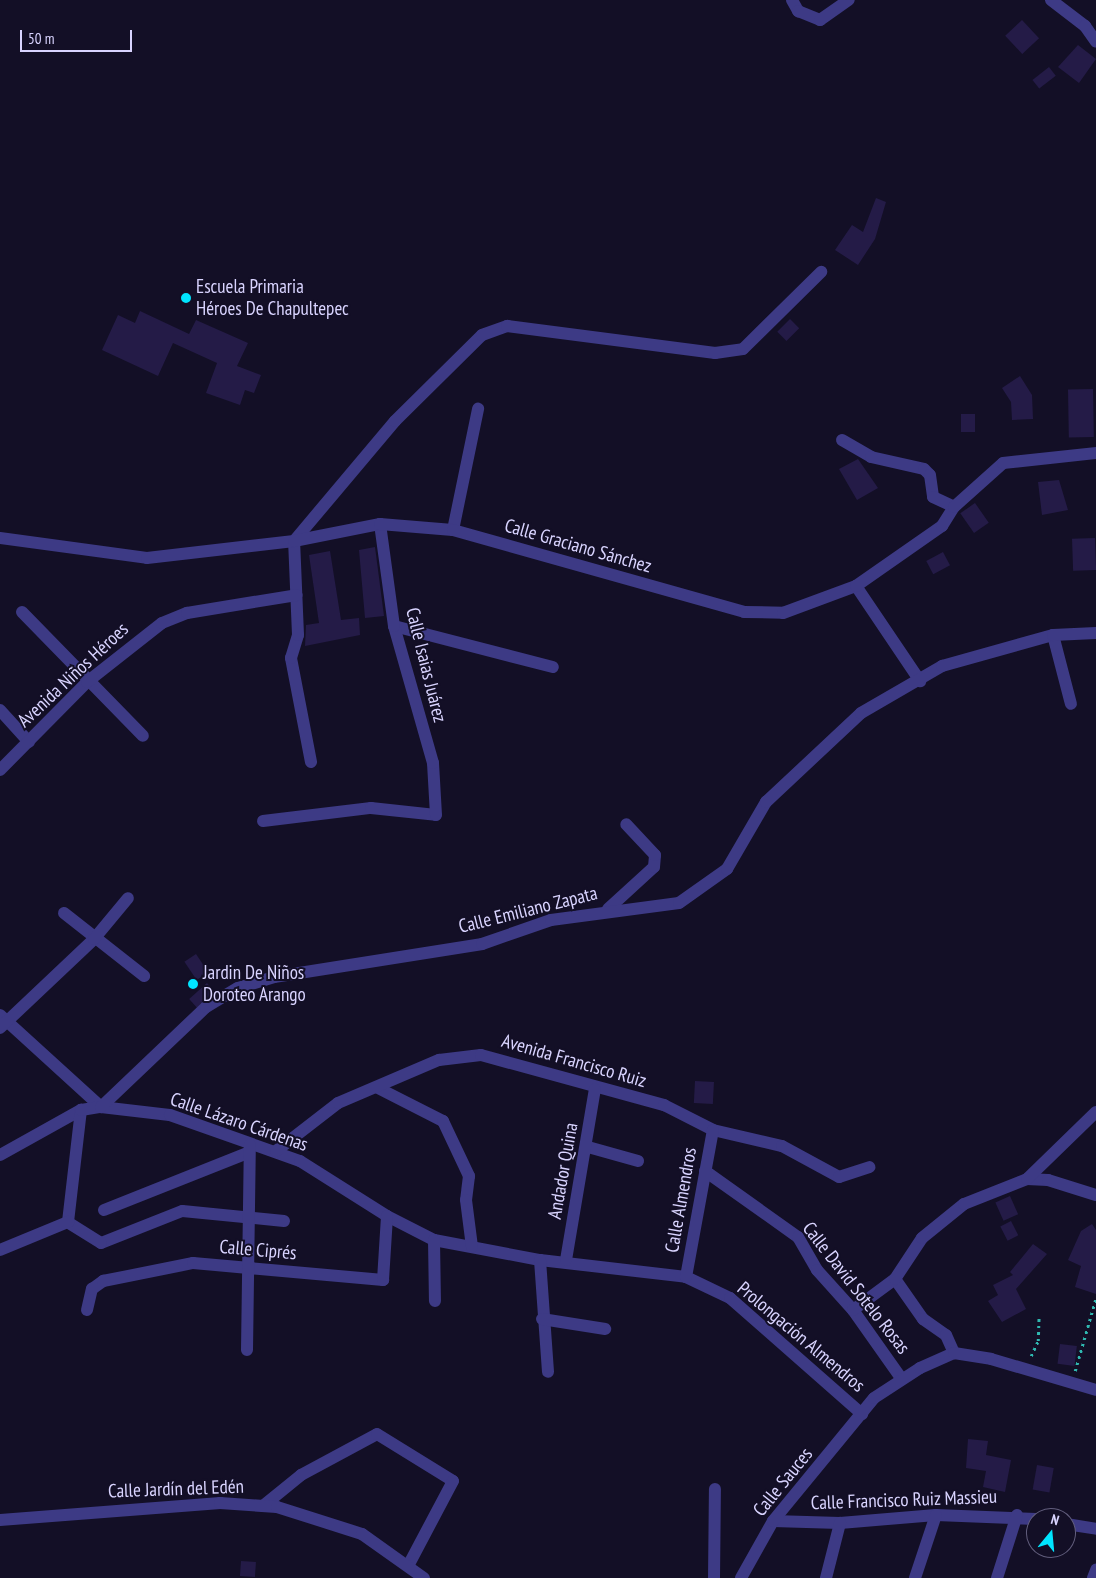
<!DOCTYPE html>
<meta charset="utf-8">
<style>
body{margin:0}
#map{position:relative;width:1096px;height:1578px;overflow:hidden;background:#130f26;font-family:"PT Sans Narrow",sans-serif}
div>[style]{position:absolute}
.building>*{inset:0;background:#241b47;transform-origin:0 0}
.path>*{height:2.5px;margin-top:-1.25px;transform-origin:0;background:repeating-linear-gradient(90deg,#2fb8b0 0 2.5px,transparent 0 6.5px)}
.minor>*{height:12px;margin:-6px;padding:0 6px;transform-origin:6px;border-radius:6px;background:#3d3a85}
.tertiary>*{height:12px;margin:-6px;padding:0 6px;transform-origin:6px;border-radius:6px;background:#3d3a85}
.dots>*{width:14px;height:14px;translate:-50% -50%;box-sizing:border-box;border:2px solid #130f26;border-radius:50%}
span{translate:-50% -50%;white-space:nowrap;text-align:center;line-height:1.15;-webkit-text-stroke:4px #130f26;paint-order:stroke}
.poi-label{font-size:19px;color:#d9d4ff}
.left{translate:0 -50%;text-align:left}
.street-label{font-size:19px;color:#d9d4ff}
.north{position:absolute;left:1026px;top:1508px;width:50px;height:50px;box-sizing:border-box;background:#130f26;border:1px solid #625e7d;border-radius:50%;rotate:17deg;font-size:14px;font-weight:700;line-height:20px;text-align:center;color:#d9d4ff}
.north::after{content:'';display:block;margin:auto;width:18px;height:22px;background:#00e5ff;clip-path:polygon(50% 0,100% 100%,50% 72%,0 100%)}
.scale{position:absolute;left:20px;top:30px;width:112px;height:22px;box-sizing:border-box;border:2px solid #d9d4ff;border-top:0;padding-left:6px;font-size:15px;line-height:18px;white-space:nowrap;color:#d9d4ff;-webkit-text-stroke:4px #130f26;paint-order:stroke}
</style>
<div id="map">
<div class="building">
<i style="left:1022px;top:20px;width:25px;height:23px;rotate:47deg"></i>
<i style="clip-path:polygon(1078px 45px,1096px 59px,1079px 83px,1058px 67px)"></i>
<i style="left:1049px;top:67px;width:11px;height:21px;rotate:52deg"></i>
<i style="clip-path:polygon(876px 198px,886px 202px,875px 239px,858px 265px,835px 250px,852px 225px,863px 232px)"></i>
<i style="clip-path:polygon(140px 311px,189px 334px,196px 320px,248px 343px,237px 366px,261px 375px,254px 393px,245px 390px,240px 405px,206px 393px,217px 363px,173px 343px,158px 376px,102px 350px,118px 315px,135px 323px)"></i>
<i style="left:790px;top:319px;width:13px;height:18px;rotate:45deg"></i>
<i style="clip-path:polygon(1020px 376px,1032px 395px,1033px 419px,1012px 420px,1011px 402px,1002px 388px)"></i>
<i style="left:1093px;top:389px;width:48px;height:25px;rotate:89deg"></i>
<i style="left:961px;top:414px;width:14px;height:18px"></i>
<i style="clip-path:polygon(858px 459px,878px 488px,857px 500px,839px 469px)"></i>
<i style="clip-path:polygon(1059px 480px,1068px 510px,1042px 515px,1038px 482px)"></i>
<i style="left:975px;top:503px;width:24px;height:18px;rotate:55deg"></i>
<i style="left:1095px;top:538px;width:32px;height:23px;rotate:88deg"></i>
<i style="clip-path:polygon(375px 547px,384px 616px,365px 618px,359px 550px)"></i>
<i style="clip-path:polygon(330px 551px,341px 620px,359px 618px,360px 635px,305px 646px,306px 625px,319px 623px,309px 555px)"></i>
<i style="left:943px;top:552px;width:15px;height:19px;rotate:62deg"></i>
<i style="left:196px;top:954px;width:22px;height:14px;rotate:56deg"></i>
<i style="left:207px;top:983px;width:12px;height:24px;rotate:48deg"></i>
<i style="left:695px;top:1081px;width:19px;height:22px;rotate:3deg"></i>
<i style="left:1010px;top:1196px;width:20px;height:16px;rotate:66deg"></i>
<i style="left:1011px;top:1221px;width:16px;height:12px;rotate:63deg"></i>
<i style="clip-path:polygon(1092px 1224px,1096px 1230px,1096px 1294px,1075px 1287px,1081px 1266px,1068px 1260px,1081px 1231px)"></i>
<i style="clip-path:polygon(1033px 1244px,1047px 1254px,1016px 1289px,1026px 1309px,1002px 1322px,988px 1301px,998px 1295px,993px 1285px,1013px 1275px,1010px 1272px)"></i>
<i style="left:1060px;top:1344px;width:17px;height:20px;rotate:7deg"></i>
<i style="clip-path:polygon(968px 1439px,988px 1441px,986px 1455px,1011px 1460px,1005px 1492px,983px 1487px,986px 1471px,966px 1468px)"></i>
<i style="left:1037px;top:1465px;width:17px;height:25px;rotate:10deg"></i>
<i style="left:241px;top:1561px;width:15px;height:15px;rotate:4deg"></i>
</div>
<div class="path">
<i style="left:1031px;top:1356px;width:17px;rotate:-65deg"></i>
<i style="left:1038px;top:1341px;width:24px;rotate:-88deg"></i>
<i style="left:1075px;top:1371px;width:76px;rotate:-74deg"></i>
</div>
<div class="minor">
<i style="left:792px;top:0;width:13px;rotate:61deg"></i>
<i style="left:798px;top:11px;width:24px;rotate:22deg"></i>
<i style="left:820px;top:20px;width:35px;rotate:-35deg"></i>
<i style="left:1051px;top:0;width:43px;rotate:37.4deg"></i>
<i style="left:1085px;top:26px;width:19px;rotate:55deg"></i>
<i style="left:842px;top:440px;width:34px;rotate:30deg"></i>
<i style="left:871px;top:457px;width:54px;rotate:12.8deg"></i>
<i style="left:924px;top:469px;width:8px;rotate:45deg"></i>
<i style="left:930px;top:475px;width:22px;rotate:82deg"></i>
<i style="left:933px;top:497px;width:23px;rotate:25deg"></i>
<i style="left:453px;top:530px;width:124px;rotate:-78.3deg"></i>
<i style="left:856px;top:586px;width:115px;rotate:56deg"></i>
<i style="left:22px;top:612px;width:173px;rotate:45.7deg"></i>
<i style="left:394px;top:626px;width:164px;rotate:14.5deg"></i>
<i style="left:1053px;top:635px;width:71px;rotate:75.4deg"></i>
<i style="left:0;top:710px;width:43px;rotate:47.8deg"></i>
<i style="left:311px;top:762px;width:106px;rotate:-100.9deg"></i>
<i style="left:291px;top:658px;width:24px;rotate:-73deg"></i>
<i style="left:298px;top:635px;width:94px;rotate:-92.4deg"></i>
<i style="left:294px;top:541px;width:157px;rotate:-49.9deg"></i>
<i style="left:395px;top:421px;width:122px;rotate:-44.7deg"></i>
<i style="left:482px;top:335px;width:27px;rotate:-20deg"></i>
<i style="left:507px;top:326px;width:210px;rotate:7.4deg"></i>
<i style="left:715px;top:353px;width:28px;rotate:-8deg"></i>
<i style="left:743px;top:349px;width:110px;rotate:-44.6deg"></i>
<i style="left:0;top:770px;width:124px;rotate:-45.3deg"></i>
<i style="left:87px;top:682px;width:95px;rotate:-38.2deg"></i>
<i style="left:162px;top:623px;width:27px;rotate:-22deg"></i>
<i style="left:187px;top:613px;width:111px;rotate:-9.3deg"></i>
<i style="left:263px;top:821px;width:109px;rotate:-6.9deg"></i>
<i style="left:371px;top:808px;width:65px;rotate:6.1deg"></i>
<i style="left:436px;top:815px;width:52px;rotate:-93.3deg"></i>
<i style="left:433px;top:763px;width:142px;rotate:-105.9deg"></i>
<i style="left:394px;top:626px;width:103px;rotate:-97.8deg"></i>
<i style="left:608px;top:909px;width:62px;rotate:-42.4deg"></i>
<i style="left:654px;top:867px;width:12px;rotate:-85deg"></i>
<i style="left:655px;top:855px;width:42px;rotate:-133.1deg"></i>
<i style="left:64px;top:913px;width:102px;rotate:38.2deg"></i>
<i style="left:0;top:1015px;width:137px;rotate:42.3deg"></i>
<i style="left:101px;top:1107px;width:69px;rotate:6.6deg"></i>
<i style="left:170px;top:1115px;width:138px;rotate:19.5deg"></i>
<i style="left:300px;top:1161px;width:103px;rotate:32.3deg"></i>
<i style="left:387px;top:1216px;width:53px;rotate:27.1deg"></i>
<i style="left:434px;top:1240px;width:108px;rotate:10.7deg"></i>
<i style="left:540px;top:1260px;width:147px;rotate:6.6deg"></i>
<i style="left:686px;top:1277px;width:49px;rotate:25.5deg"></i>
<i style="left:730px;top:1298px;width:176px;rotate:41.3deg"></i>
<i style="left:0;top:1028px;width:129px;rotate:-43.4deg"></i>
<i style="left:94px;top:939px;width:53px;rotate:-50.3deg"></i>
<i style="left:378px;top:1088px;width:73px;rotate:26.9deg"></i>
<i style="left:443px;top:1121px;width:61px;rotate:64.7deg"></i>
<i style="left:469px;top:1176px;width:24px;rotate:97deg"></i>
<i style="left:466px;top:1200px;width:47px;rotate:82.7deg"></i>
<i style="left:588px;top:1147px;width:52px;rotate:15.6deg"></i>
<i style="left:276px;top:1151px;width:78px;rotate:-37.7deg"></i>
<i style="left:338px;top:1103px;width:110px;rotate:-23.1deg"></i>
<i style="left:439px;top:1060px;width:42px;rotate:-6.8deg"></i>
<i style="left:481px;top:1055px;width:190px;rotate:15.3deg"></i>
<i style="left:664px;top:1105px;width:55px;rotate:27deg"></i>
<i style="left:713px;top:1130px;width:71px;rotate:13.1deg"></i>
<i style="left:782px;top:1146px;width:65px;rotate:28.5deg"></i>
<i style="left:839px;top:1177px;width:32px;rotate:-18deg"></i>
<i style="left:0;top:1155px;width:93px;rotate:-29.1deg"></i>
<i style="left:705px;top:1171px;width:114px;rotate:35.4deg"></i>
<i style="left:798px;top:1237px;width:38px;rotate:60deg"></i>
<i style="left:817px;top:1270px;width:54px;rotate:48deg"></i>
<i style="left:853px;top:1310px;width:83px;rotate:54.8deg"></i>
<i style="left:1027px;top:1179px;width:21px;rotate:3deg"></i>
<i style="left:1048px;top:1180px;width:50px;rotate:17.4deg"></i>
<i style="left:104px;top:1210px;width:154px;rotate:-21.7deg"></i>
<i style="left:284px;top:1221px;width:102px;rotate:-174.4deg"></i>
<i style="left:182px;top:1211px;width:87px;rotate:158.4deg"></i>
<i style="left:101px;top:1243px;width:39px;rotate:-148deg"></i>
<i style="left:68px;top:1222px;width:113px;rotate:-83.4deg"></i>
<i style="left:81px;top:1110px;width:20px;rotate:-9deg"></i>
<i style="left:101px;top:1107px;width:145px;rotate:-43.6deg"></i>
<i style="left:206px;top:1007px;width:37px;rotate:-31deg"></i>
<i style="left:238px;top:988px;width:38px;rotate:-17deg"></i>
<i style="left:274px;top:977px;width:211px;rotate:-9deg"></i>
<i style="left:482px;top:944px;width:73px;rotate:-19.2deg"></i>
<i style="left:551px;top:920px;width:129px;rotate:-7.6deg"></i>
<i style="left:679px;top:903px;width:59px;rotate:-35.3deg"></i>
<i style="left:727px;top:869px;width:78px;rotate:-59.8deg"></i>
<i style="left:766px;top:802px;width:130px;rotate:-43.1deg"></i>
<i style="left:861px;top:713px;width:94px;rotate:-30.1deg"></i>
<i style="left:942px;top:666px;width:115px;rotate:-15.6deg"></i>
<i style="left:1053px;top:635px;width:43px;rotate:-2.7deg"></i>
<i style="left:434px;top:1240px;width:61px;rotate:89.1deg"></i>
<i style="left:0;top:1250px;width:74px;rotate:-22.4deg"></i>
<i style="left:540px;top:1260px;width:112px;rotate:85.9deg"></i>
<i style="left:566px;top:1260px;width:173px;rotate:-80.4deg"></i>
<i style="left:686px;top:1277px;width:149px;rotate:-79.6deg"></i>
<i style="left:895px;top:1279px;width:49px;rotate:55deg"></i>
<i style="left:923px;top:1319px;width:28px;rotate:35deg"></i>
<i style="left:946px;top:1335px;width:20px;rotate:66deg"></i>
<i style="left:87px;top:1310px;width:22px;rotate:-77deg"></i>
<i style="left:92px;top:1289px;width:14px;rotate:-36deg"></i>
<i style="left:103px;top:1281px;width:92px;rotate:-11.3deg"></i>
<i style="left:193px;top:1263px;width:191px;rotate:5.1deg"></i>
<i style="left:383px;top:1280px;width:64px;rotate:-86.4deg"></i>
<i style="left:853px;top:1310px;width:52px;rotate:-36.4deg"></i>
<i style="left:895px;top:1279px;width:49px;rotate:-56.6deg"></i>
<i style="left:922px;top:1238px;width:54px;rotate:-39deg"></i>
<i style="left:964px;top:1204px;width:68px;rotate:-21.6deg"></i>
<i style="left:1027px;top:1179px;width:96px;rotate:-44.2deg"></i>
<i style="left:542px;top:1319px;width:64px;rotate:9deg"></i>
<i style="left:247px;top:1350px;width:205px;rotate:-89.2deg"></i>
<i style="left:263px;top:1506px;width:49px;rotate:-39.2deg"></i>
<i style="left:301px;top:1475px;width:86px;rotate:-28.3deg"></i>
<i style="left:377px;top:1434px;width:89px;rotate:31.7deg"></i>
<i style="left:453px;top:1481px;width:94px;rotate:117.9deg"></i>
<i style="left:0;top:1520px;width:221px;rotate:-4.4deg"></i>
<i style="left:220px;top:1503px;width:57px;rotate:4deg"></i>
<i style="left:277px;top:1507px;width:89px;rotate:17.6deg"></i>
<i style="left:362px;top:1534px;width:76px;rotate:35.4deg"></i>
<i style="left:773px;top:1521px;width:67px;rotate:1.7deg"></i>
<i style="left:840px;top:1523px;width:96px;rotate:-4.8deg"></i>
<i style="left:936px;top:1515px;width:100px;rotate:2.3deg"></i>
<i style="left:1066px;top:1524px;width:30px;rotate:9deg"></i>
<i style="left:714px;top:1578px;width:89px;rotate:-89.4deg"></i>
<i style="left:741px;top:1578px;width:65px;rotate:-60.7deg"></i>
<i style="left:773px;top:1521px;width:159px;rotate:-50.6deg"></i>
<i style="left:874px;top:1398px;width:55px;rotate:-33.1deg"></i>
<i style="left:920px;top:1368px;width:37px;rotate:-24deg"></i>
<i style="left:954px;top:1353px;width:37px;rotate:9deg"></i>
<i style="left:991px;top:1359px;width:109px;rotate:16.4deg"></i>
<i style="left:826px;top:1578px;width:57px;rotate:-75.7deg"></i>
<i style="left:915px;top:1578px;width:66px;rotate:-71.6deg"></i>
<i style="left:997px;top:1578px;width:66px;rotate:-72.4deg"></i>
<i style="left:1093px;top:1578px;width:9px;rotate:-69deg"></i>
</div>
<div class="tertiary">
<i style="left:0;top:538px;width:148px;rotate:7.7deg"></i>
<i style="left:147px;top:558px;width:148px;rotate:-6.6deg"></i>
<i style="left:294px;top:541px;width:88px;rotate:-11.2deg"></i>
<i style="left:380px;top:524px;width:73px;rotate:4.7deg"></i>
<i style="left:453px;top:530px;width:302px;rotate:15.7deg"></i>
<i style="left:744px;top:612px;width:39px;rotate:1deg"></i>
<i style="left:783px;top:613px;width:78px;rotate:-20.3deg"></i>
<i style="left:856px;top:586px;width:105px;rotate:-34.9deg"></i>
<i style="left:942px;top:526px;width:22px;rotate:-58deg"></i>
<i style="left:954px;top:507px;width:66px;rotate:-41.9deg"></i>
<i style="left:1003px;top:463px;width:94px;rotate:-6.1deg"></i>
</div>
<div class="dots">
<i style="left:186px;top:298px;background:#00e5ff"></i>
<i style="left:193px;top:984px;background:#00e5ff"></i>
</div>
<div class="poi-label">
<span class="left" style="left:196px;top:298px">Escuela Primaria<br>Héroes De Chapultepec</span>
<span class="left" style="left:203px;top:984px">Jardin De Niños<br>Doroteo Arango</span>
</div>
<div class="street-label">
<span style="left:578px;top:546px;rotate:16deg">Calle Graciano Sánchez</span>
<span style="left:426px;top:665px;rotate:76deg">Calle Isaias Juárez</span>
<span style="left:73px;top:675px;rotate:-43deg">Avenida Niños Héroes</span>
<span style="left:528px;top:910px;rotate:-14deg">Calle Emiliano Zapata</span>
<span style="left:574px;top:1061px;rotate:16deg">Avenida Francisco Ruiz</span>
<span style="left:239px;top:1122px;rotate:19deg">Calle Lázaro Cárdenas</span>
<span style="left:563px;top:1171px;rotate:-80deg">Andador Quina</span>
<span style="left:681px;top:1200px;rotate:-80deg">Calle Almendros</span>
<span style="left:258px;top:1250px;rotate:5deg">Calle Ciprés</span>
<span style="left:856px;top:1288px;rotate:52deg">Calle David Sotelo Rosas</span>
<span style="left:801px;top:1337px;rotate:40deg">Prolongación Almendros</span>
<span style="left:783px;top:1482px;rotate:-51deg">Calle Sauces</span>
<span style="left:176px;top:1489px;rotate:-2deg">Calle Jardín del Edén</span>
<span style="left:904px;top:1500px;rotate:-2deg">Calle Francisco Ruiz Massieu</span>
</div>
<div class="north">N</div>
<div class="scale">50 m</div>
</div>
